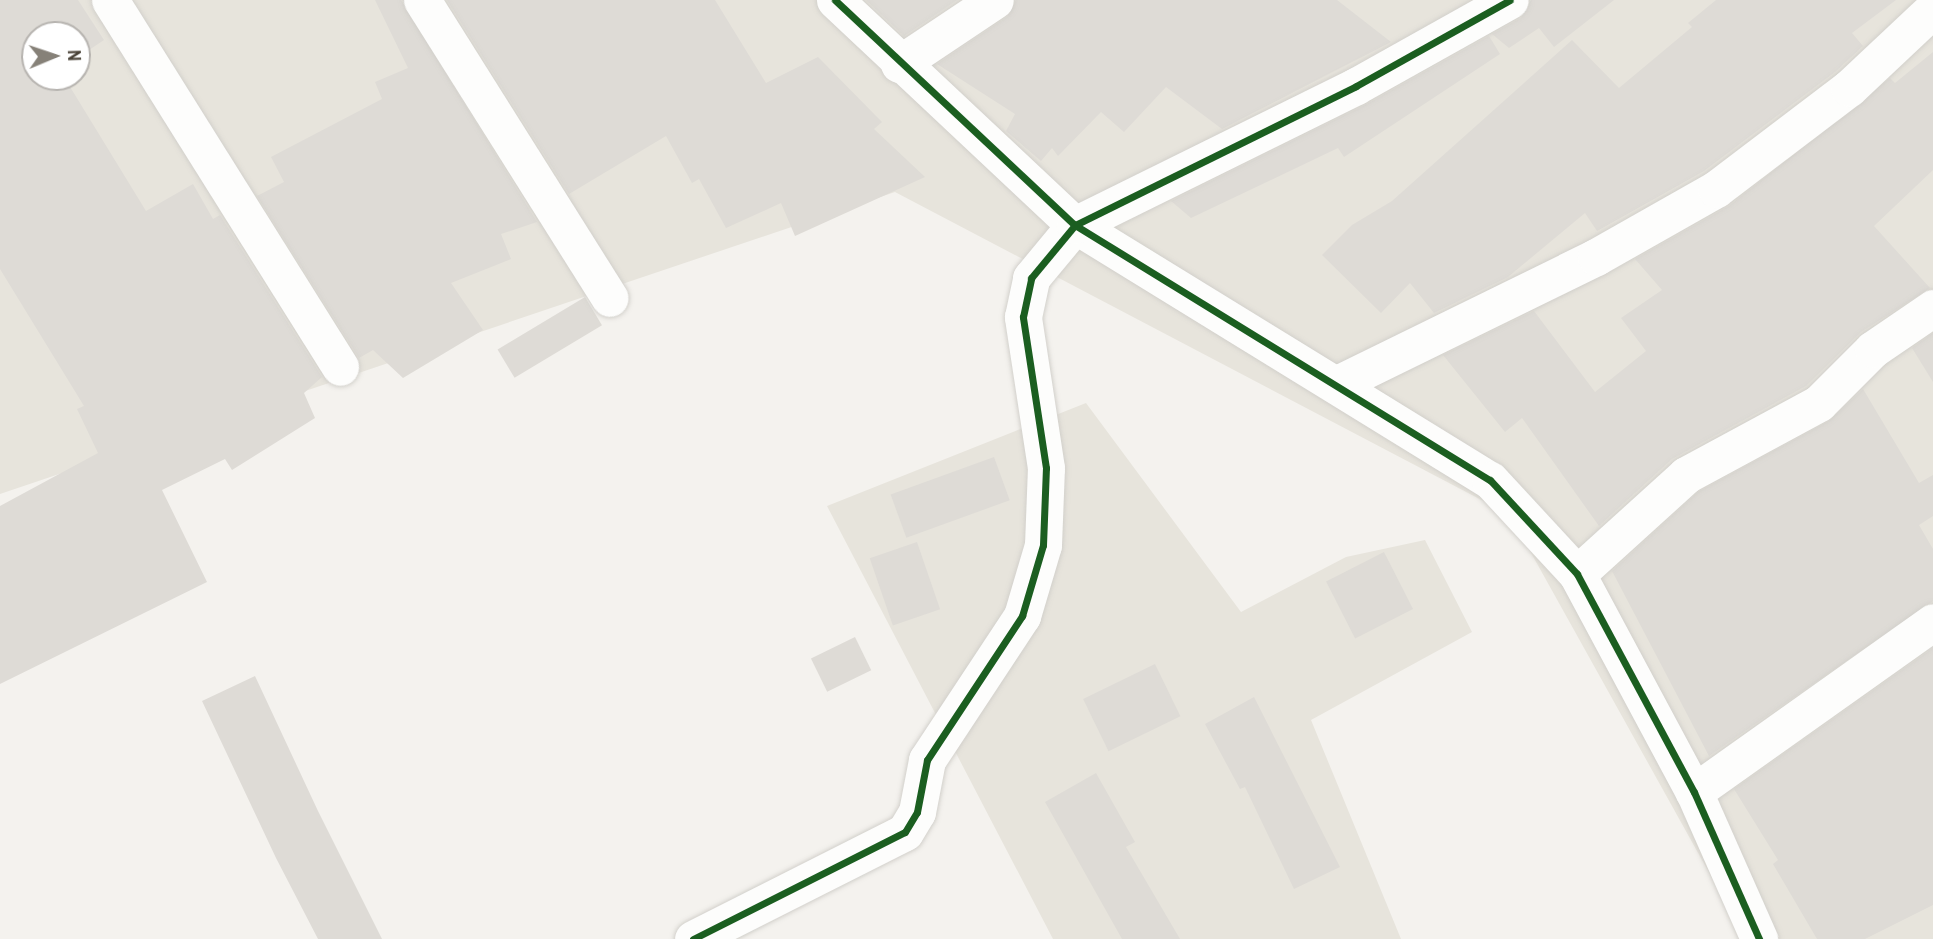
<!DOCTYPE html>
<style>
body{margin:0}
#map{position:relative;width:1933px;height:939px;overflow:hidden;background:#f4f2ee;font-family:"Archivo Narrow",sans-serif}
div>[style]{position:absolute}
.residential>*{inset:0;background:#e7e4dc}
.building>*{inset:0;background:#dedbd6;transform-origin:0 0}
.roads{filter:drop-shadow(0 0 2px #d2d0cb) drop-shadow(0 0 2px #d2d0cb)}
.minor>*{height:37px;margin:-18.5px;padding:0 18.5px;transform-origin:18.5px;border-radius:18.5px;background:#fdfdfc}
.cycleway>*{height:7px;margin:-3.5px;padding:0 3.5px;transform-origin:3.5px;border-radius:3.5px;background:#1b5e20}
span{translate:-50% -50%;white-space:nowrap;text-align:center;line-height:1.15;-webkit-text-stroke:7px #fff;paint-order:stroke}
.north{position:absolute;left:21px;top:21px;width:70px;height:70px;box-sizing:border-box;background:#fff;border:2px solid #b7b4b0;border-radius:50%;rotate:88deg;font-size:19px;font-weight:700;line-height:28px;text-align:center;color:#4b4439}
.north::after{content:'';display:block;margin:auto;width:24px;height:32px;background:#868178;clip-path:polygon(50% 0,100% 100%,50% 72%,0 100%)}
</style>
<div id="map">
<div class="residential">
<i style="clip-path:polygon(evenodd,0 0,1933px 0,1933px 939px,1746px 939px,1510px 515px,895px 192px,0 494px,0 0,35px 35px,77px 35px,77px 77px,35px 77px,35px 35px)"></i>
<i style="clip-path:polygon(1086px 403px,1241px 612px,1346px 557px,1425px 540px,1472px 632px,1311px 720px,1401px 939px,1053px 939px,827px 506px)"></i>
</div>
<div class="building">
<i style="clip-path:polygon(0 0,78px 0,104px 40px,77px 58px,77px 35px,35px 35px,35px 77px,64px 77px,146px 211px,193px 184px,213px 219px,220px 215px,322px 377px,304px 393px,315px 418px,232px 470px,225px 459px,162px 490px,207px 582px,0 684px,0 506px,98px 453px,77px 409px,84px 406px,0 269px)"></i>
<i style="clip-path:polygon(375px 0,401px 0,537px 222px,501px 234px,511px 259px,451px 283px,483px 330px,403px 378px,373px 350px,359px 358px,257px 196px,284px 182px,271px 157px,382px 99px,375px 82px,408px 68px)"></i>
<i style="clip-path:polygon(447px 0,715px 0,766px 83px,818px 57px,882px 122px,874px 129px,925px 177px,795px 236px,781px 203px,726px 228px,699px 179px,692px 183px,666px 136px,569px 194px)"></i>
<i style="clip-path:polygon(866px 0,957px 0,904px 36px)"></i>
<i style="clip-path:polygon(1016px 0,1337px 0,1391px 42px,1222px 129px,1166px 87px,1124px 132px,1101px 112px,1058px 156px,1052px 148px,1041px 161px,1006px 131px,1015px 114px,937px 64px,1007px 17px)"></i>
<i style="clip-path:polygon(1531px 0,1614px 0,1554px 47px,1539px 28px,1509px 48px,1492px 34px,1521px 18px)"></i>
<i style="clip-path:polygon(1716px 0,1896px 0,1852px 33px,1863px 46px,1835px 72px,1704px 171px,1597px 231px,1585px 213px,1508px 277px,1434px 313px,1410px 283px,1381px 313px,1322px 255px,1352px 225px,1392px 201px,1572px 40px,1619px 88px,1692px 27px,1688px 23px)"></i>
<i style="clip-path:polygon(1489px 36px,1500px 54px,1344px 157px,1338px 148px,1191px 218px,1171px 201px,1365px 105px)"></i>
<i style="clip-path:polygon(1933px 52px,1933px 170px,1874px 226px,1930px 288px,1861px 332px,1806px 386px,1672px 459px,1599px 526px,1522px 418px,1505px 432px,1443px 355px,1534px 311px,1595px 392px,1646px 351px,1621px 318px,1662px 290px,1635px 259px,1729px 206px,1890px 78px,1895px 83px)"></i>
<i style="left:585px;top:297px;width:33px;height:102px;rotate:59deg"></i>
<i style="clip-path:polygon(1933px 333px,1933px 382px,1912px 348px)"></i>
<i style="clip-path:polygon(1863px 389px,1919px 483px,1933px 475px,1933px 516px,1919px 525px,1933px 549px,1933px 601px,1709px 756px,1612px 571px,1698px 492px,1829px 421px)"></i>
<i style="left:994px;top:457px;width:46px;height:110px;rotate:70deg"></i>
<i style="left:917px;top:542px;width:71px;height:50px;rotate:71deg"></i>
<i style="left:1384px;top:552px;width:64px;height:65px;rotate:63deg"></i>
<i style="left:855px;top:637px;width:37px;height:49px;rotate:64deg"></i>
<i style="clip-path:polygon(1933px 648px,1933px 905px,1865px 939px,1817px 939px,1773px 864px,1778px 860px,1734px 789px)"></i>
<i style="left:1155px;top:664px;width:58px;height:80px;rotate:64deg"></i>
<i style="clip-path:polygon(255px 676px,318px 811px,382px 939px,318px 939px,276px 858px,202px 701px)"></i>
<i style="clip-path:polygon(1254px 697px,1340px 867px,1294px 889px,1245px 787px,1240px 789px,1205px 724px)"></i>
<i style="clip-path:polygon(1096px 773px,1135px 842px,1126px 847px,1180px 939px,1122px 939px,1045px 802px)"></i>
</div>
<div class="roads">
<div class="minor">
<i style="left:110px;top:0;width:433px;rotate:57.9deg"></i>
<i style="left:422px;top:0;width:352px;rotate:57.8deg"></i>
<i style="left:835px;top:0;width:329px;rotate:43.2deg"></i>
<i style="left:1075px;top:225px;width:487px;rotate:31.6deg"></i>
<i style="left:1490px;top:480px;width:128px;rotate:47.2deg"></i>
<i style="left:1577px;top:574px;width:247px;rotate:61.8deg"></i>
<i style="left:1694px;top:792px;width:161px;rotate:66.1deg"></i>
<i style="left:899px;top:64px;width:115px;rotate:-33.7deg"></i>
<i style="left:1339px;top:383px;width:286px;rotate:-26.1deg"></i>
<i style="left:1596px;top:257px;width:138px;rotate:-29.5deg"></i>
<i style="left:1716px;top:189px;width:167px;rotate:-37.2deg"></i>
<i style="left:1849px;top:88px;width:115px;rotate:-43.2deg"></i>
<i style="left:1577px;top:574px;width:147px;rotate:-42.2deg"></i>
<i style="left:1686px;top:475px;width:151px;rotate:-28.4deg"></i>
<i style="left:1819px;top:403px;width:76px;rotate:-45deg"></i>
<i style="left:1873px;top:349px;width:73px;rotate:-34.3deg"></i>
<i style="left:1694px;top:792px;width:293px;rotate:-35.4deg"></i>
<i style="left:693px;top:939px;width:237px;rotate:-26.8deg"></i>
<i style="left:905px;top:832px;width:23px;rotate:-59deg"></i>
<i style="left:917px;top:812px;width:53px;rotate:-79.1deg"></i>
<i style="left:927px;top:760px;width:173px;rotate:-56.6deg"></i>
<i style="left:1022px;top:616px;width:74px;rotate:-73.5deg"></i>
<i style="left:1043px;top:545px;width:77px;rotate:-87.8deg"></i>
<i style="left:1046px;top:468px;width:153px;rotate:-98.7deg"></i>
<i style="left:1023px;top:317px;width:40px;rotate:-78deg"></i>
<i style="left:1031px;top:278px;width:69px;rotate:-50.3deg"></i>
<i style="left:1075px;top:225px;width:313px;rotate:-26.3deg"></i>
<i style="left:1356px;top:86px;width:176px;rotate:-29.2deg"></i>
</div>
</div>
<div class="cycleway">
<i style="left:835px;top:0;width:329px;rotate:43.2deg"></i>
<i style="left:1075px;top:225px;width:487px;rotate:31.6deg"></i>
<i style="left:1490px;top:480px;width:128px;rotate:47.2deg"></i>
<i style="left:1577px;top:574px;width:247px;rotate:61.8deg"></i>
<i style="left:1694px;top:792px;width:161px;rotate:66.1deg"></i>
<i style="left:693px;top:939px;width:237px;rotate:-26.8deg"></i>
<i style="left:905px;top:832px;width:23px;rotate:-59deg"></i>
<i style="left:917px;top:812px;width:53px;rotate:-79.1deg"></i>
<i style="left:927px;top:760px;width:173px;rotate:-56.6deg"></i>
<i style="left:1022px;top:616px;width:74px;rotate:-73.5deg"></i>
<i style="left:1043px;top:545px;width:77px;rotate:-87.8deg"></i>
<i style="left:1046px;top:468px;width:153px;rotate:-98.7deg"></i>
<i style="left:1023px;top:317px;width:40px;rotate:-78deg"></i>
<i style="left:1031px;top:278px;width:69px;rotate:-50.3deg"></i>
<i style="left:1075px;top:225px;width:313px;rotate:-26.3deg"></i>
<i style="left:1356px;top:86px;width:176px;rotate:-29.2deg"></i>
</div>
<div class="north">N</div>
</div>
